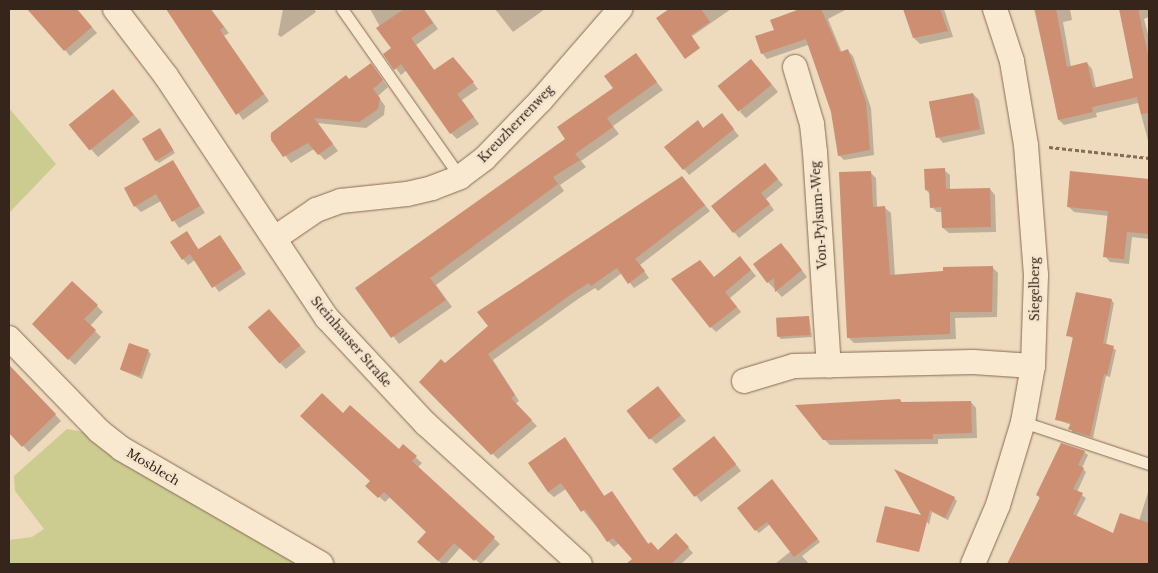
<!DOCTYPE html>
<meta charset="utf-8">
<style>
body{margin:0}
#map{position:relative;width:1158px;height:573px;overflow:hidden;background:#eedabd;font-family:"Libre Baskerville",serif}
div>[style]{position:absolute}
.green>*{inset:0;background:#cccc91}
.shadow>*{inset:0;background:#0003}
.building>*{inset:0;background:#ce8e72;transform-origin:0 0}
.path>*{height:3px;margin-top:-1.5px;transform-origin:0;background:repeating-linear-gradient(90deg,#876b56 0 4px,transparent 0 6.5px)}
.roads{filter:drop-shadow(0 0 1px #876b56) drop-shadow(0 0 1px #876b56)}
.lane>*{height:11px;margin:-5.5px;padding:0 5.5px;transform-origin:5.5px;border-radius:5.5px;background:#f9e9d0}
.street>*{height:24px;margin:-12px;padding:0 12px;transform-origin:12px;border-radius:12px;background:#f9e9d0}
span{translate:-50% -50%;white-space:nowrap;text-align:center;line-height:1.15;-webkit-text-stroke:5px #f6e5cd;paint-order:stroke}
.street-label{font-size:12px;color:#35251b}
.frame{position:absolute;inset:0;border:10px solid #35251b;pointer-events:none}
</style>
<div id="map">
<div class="green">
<i style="clip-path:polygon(9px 108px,56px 164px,9px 213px)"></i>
<i style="clip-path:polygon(67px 429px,90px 433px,141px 472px,301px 564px,9px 564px,9px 540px,32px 537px,44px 529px,15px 491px,14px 476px)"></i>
</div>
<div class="shadow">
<i style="clip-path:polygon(31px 9px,76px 9px,97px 33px,70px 56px)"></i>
<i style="clip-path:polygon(167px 9px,211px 9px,229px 33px,224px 36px,269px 101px,243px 120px)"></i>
<i style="clip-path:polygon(283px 9px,314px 9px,316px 12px,281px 37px,278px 35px)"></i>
<i style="clip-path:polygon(370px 9px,424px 9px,438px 29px,416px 45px,435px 71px,459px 64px,478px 89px,462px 100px,479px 124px,457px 139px,451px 133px,407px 70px,401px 75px,385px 54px,392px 48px)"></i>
<i style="clip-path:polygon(495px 9px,545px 9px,513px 32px)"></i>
<i style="clip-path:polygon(671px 9px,731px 9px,678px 46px,658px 18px)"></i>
<i style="clip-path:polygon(795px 9px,847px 9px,828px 19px,842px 53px,848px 51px,853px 56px,871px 108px,874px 155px,844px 160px,839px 155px,832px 112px,808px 45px,767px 59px,762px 53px,775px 31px,797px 11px)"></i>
<i style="clip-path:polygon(904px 9px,944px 9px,953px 37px,920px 44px,914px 38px)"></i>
<i style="clip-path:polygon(1034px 9px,1070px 9px,1072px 20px,1063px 22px,1071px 67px,1087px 63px,1092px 69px,1096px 88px,1135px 79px,1120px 9px,1149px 9px,1149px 17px,1144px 19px,1149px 38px,1149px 144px,1138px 103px,1096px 113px,1097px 117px,1064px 125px,1059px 120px)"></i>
<i style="clip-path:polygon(371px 65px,388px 87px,378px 96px,385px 106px,384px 115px,366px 128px,318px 123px,338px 151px,325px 160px,314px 149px,291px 163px,270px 136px,346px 77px,349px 81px)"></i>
<i style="clip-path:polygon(644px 66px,663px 90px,613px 126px,619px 134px,581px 161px,586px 167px,560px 185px,564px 191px,436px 285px,452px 307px,399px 344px,357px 288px,567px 139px,615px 89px)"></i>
<i style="clip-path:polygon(757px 66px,778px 92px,746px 118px,740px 112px)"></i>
<i style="clip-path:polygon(973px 94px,979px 100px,985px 134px,943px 143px,937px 136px)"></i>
<i style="clip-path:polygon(122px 100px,140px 122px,98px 157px,75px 131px)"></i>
<i style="clip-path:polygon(727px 121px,739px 136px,689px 175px,666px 147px,698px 122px,704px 129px)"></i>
<i style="clip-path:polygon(162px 132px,175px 153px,159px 163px,156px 160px)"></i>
<i style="clip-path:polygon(173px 161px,205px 213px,179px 228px,161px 201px,141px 212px,135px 206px)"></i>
<i style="clip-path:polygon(770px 170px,783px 185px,766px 199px,774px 210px,739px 238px,734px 232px)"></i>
<i style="clip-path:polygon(944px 170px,950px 175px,950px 190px,990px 189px,995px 195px,996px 232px,949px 233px,943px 228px,943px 212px,937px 212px,932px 207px,931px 195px,926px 190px)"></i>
<i style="clip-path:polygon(870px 172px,876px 178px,877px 208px,885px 208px,891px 213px,895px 276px,992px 267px,998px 273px,997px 317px,955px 318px,956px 339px,854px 343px,848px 337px)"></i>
<i style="clip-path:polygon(1072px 173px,1149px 180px,1149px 239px,1132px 237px,1129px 264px,1110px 262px,1105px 256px,1109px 216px,1074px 212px,1068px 206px)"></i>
<i style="clip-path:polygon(682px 178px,710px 211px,640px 265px,649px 278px,634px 288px,622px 273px,598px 291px,595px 288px,578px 299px,493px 360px,519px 401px,515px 404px,537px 426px,498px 459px,421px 382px)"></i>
<i style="clip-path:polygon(187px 233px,199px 250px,220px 236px,246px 274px,219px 292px,195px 260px,188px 265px,183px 259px)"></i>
<i style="clip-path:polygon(787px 250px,807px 277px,782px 297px,768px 282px)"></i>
<i style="clip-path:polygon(745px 263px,756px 276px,730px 298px,741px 312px,716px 332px,711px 327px,714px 279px)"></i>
<i style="clip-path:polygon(72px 282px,103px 312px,90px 326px,101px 337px,75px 365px,33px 324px)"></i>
<i style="clip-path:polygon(1111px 300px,1114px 303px,1106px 345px,1116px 350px,1110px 377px,1106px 376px,1093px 438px,1072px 432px,1071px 425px,1056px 419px,1074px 339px,1068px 335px)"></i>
<i style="clip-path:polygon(275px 317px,306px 352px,286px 369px,280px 363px)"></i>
<i style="clip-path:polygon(809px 317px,812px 337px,781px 339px,778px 336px)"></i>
<i style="clip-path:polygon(148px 351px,151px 354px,142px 379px,121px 370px)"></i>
<i style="clip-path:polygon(9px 365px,61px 421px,29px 452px,9px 431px)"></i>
<i style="clip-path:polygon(658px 387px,686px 421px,656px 444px,650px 438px)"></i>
<i style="clip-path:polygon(900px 400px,903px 403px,971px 402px,976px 408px,977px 438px,938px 439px,938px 444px,830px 445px,824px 439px)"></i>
<i style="clip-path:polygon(343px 415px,399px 451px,403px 446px,422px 463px,417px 468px,500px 544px,481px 564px,460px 548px,446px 564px,442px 564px,424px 548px,428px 532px,390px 497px,385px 502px,367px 486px,371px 481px)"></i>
<i style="clip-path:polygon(565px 439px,605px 497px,617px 499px,649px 545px,658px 551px,676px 534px,693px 553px,681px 564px,639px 564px,619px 543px,614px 547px,608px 541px,566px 489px,554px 497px,548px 492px)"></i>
<i style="clip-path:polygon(720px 444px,741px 471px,701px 502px,675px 469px)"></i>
<i style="clip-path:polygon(1084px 452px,1088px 455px,1082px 468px,1086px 472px,1077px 492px,1086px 498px,1076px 517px,1114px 534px,1139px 521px,1149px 489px,1149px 564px,1015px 563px,1041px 499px,1037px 495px)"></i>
<i style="clip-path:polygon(897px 472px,954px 498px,957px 501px,948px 520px,932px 512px,929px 525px)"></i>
<i style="clip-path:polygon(775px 484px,820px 542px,802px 556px,809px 564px,775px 564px,791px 551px,770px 524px,759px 533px,756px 530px)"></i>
</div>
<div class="building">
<i style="clip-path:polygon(27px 9px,77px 9px,92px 27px,64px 51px)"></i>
<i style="clip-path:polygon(166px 9px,210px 9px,224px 27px,220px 30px,264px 94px,236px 115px)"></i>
<i style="clip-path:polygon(404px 9px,423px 9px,433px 23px,411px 38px,434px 70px,453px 57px,474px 82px,457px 94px,474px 117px,450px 134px,401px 64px,394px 70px,383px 54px,391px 48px,376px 28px)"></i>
<i style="clip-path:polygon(669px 9px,701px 9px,710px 22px,691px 35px,700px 48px,685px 59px,656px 18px)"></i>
<i style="clip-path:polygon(800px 9px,821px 9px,840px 52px,848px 49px,866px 102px,870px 150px,838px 156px,831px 112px,806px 39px,761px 54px,755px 36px,774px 30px,770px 20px)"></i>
<i style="clip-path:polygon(903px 9px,940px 9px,948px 31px,913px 38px)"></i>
<i style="clip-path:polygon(1035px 9px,1056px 9px,1067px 67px,1087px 62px,1093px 88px,1133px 78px,1119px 9px,1138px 9px,1149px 59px,1149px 113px,1141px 114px,1137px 97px,1092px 107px,1093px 112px,1058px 120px)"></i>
<i style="clip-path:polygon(636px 53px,657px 82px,607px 118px,613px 127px,575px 154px,580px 160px,553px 177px,558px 184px,430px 278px,446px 300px,391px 338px,355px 288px,565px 139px,557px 127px,613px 88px,604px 76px)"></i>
<i style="left:751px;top:59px;width:33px;height:43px;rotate:51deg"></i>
<i style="clip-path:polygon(371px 63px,383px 80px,373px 89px,380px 98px,378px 109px,359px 122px,314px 118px,333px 144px,318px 155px,308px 143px,283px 157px,271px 140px,271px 133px,346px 75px,349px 79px)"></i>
<i style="left:113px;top:89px;width:33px;height:57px;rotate:51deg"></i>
<i style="left:973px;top:93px;width:37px;height:45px;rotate:79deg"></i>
<i style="clip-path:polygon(722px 113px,734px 129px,683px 170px,664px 147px,698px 120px,703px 128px)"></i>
<i style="left:160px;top:128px;width:26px;height:21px;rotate:59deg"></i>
<i style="clip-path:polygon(173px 160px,200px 206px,172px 222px,156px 194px,134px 207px,124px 188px)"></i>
<i style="clip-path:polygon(765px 163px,778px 179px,761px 193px,770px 204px,733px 233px,711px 206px)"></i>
<i style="clip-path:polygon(945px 168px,946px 189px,943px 189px,990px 188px,991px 227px,942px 228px,941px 207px,930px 208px,929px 190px,925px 190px,924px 169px)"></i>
<i style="clip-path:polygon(871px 171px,873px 207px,885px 206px,890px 275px,943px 271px,943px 267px,993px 266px,992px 312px,950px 312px,950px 334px,847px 338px,839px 172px)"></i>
<i style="clip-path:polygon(1070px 171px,1149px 179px,1149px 234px,1127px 232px,1124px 259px,1103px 257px,1108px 211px,1067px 207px)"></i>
<i style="clip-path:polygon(682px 176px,705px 205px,635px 259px,645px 271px,628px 284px,617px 268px,591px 286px,589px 283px,573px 293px,488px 354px,515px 395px,511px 398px,532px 420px,491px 455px,419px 382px,441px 359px,445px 363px,488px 326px,477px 312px)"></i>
<i style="clip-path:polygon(187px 231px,198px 249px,191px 254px,220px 235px,242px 268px,212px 288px,190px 254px,182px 260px,170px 242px)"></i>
<i style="clip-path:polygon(781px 243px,802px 270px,775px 292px,774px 278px,767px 283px,753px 264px)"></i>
<i style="clip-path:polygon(740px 256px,751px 270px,725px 292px,737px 307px,710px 328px,671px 279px,700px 260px,714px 277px)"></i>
<i style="clip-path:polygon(72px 281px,98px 305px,84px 319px,96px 330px,68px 360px,32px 324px)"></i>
<i style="clip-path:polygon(1076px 292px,1112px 299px,1103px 343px,1114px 346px,1107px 375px,1104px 374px,1090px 436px,1068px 429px,1071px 423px,1055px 420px,1073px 337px,1066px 336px)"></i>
<i style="left:269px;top:309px;width:48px;height:28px;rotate:49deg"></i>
<i style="left:809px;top:316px;width:19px;height:33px;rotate:87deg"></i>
<i style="left:129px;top:343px;width:21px;height:28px;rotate:19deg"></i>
<i style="clip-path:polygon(9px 365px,56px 414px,22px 447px,9px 433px)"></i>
<i style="left:658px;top:386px;width:37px;height:40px;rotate:52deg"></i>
<i style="clip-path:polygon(322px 393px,343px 413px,350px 405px,399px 449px,403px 444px,417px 456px,412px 461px,495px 537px,474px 561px,454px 543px,438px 561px,417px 542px,426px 532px,384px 492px,378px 498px,365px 486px,370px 481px,300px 416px)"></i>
<i style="clip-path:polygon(900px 399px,901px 402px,971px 401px,972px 433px,933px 434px,933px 439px,823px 440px,795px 405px)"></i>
<i style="left:714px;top:436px;width:36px;height:53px;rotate:52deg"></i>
<i style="clip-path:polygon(565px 437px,604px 496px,612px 491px,648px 544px,651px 542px,658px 550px,676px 533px,689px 547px,671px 564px,626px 564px,632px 559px,613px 538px,607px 542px,585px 509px,581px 512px,561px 483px,548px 492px,528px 463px)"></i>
<i style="clip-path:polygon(1061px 443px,1085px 451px,1078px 465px,1084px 468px,1073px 489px,1083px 493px,1073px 514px,1113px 533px,1120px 513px,1149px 523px,1149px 564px,1007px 564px,1040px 497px,1036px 495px)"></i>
<i style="clip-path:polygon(894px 469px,955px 497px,945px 518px,930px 510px,919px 552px,876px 542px,885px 506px,921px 515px)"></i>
<i style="clip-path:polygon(772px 479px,818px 539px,794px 557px,767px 522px,755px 531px,737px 508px)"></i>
</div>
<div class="path">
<i style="left:1049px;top:147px;width:101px;rotate:6.3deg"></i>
</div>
<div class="roads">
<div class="lane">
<i style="left:342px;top:9px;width:205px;rotate:54.9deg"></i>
<i style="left:1023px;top:422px;width:133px;rotate:18.4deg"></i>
</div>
<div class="street">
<i style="left:115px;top:9px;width:84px;rotate:52.7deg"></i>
<i style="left:166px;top:76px;width:291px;rotate:56.4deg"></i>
<i style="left:327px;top:318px;width:145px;rotate:47deg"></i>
<i style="left:426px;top:424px;width:208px;rotate:42.3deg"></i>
<i style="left:795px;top:67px;width:59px;rotate:73.4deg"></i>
<i style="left:812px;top:124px;width:28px;rotate:84deg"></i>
<i style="left:815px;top:152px;width:214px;rotate:86.3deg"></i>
<i style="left:275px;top:238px;width:50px;rotate:-34.3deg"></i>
<i style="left:316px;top:210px;width:27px;rotate:-20deg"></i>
<i style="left:341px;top:201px;width:66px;rotate:-6.1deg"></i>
<i style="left:407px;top:194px;width:26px;rotate:-13deg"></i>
<i style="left:432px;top:188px;width:30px;rotate:-21deg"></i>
<i style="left:460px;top:177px;width:31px;rotate:-37deg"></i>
<i style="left:485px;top:158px;width:81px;rotate:-46deg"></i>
<i style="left:541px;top:100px;width:121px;rotate:-49deg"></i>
<i style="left:9px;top:338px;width:129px;rotate:45.9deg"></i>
<i style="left:99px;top:431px;width:29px;rotate:38deg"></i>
<i style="left:122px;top:449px;width:230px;rotate:30deg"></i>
<i style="left:744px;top:381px;width:52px;rotate:-16.7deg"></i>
<i style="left:794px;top:366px;width:179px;rotate:-1.3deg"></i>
<i style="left:973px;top:362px;width:60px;rotate:3.8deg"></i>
<i style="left:973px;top:564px;width:64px;rotate:-67deg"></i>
<i style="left:998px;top:505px;width:87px;rotate:-73.2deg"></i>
<i style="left:1023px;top:422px;width:57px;rotate:-79.9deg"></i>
<i style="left:1033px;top:366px;width:91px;rotate:-88.1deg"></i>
<i style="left:1036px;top:275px;width:130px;rotate:-94.4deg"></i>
<i style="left:1026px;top:145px;width:85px;rotate:-99.5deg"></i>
<i style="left:1012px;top:61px;width:55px;rotate:-108.1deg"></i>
</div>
</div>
<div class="street-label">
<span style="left:516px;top:124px;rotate:-46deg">Kreuzherrenweg</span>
<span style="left:819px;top:215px;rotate:-94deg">Von-Pylsum-Weg</span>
<span style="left:1035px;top:289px;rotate:-90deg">Siegelberg</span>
<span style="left:351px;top:342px;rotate:49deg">Steinhauser Straße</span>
<span style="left:153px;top:467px;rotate:31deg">Mosblech</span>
</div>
<div class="frame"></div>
</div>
